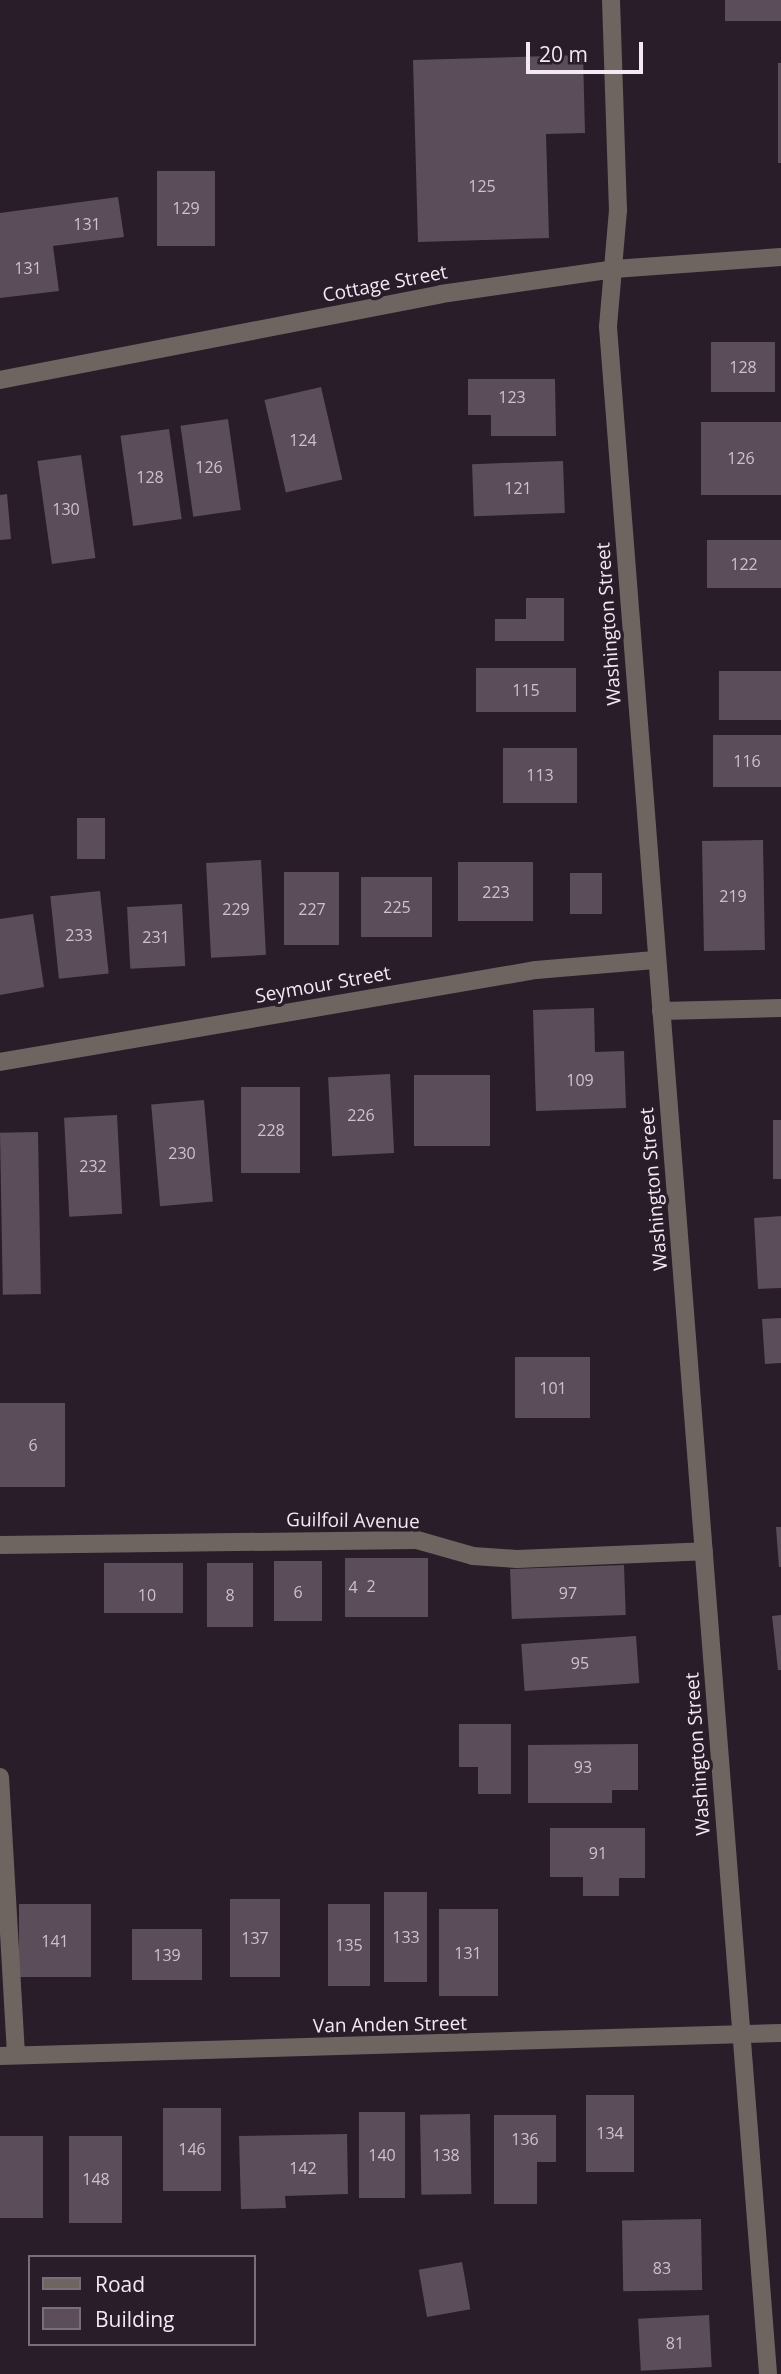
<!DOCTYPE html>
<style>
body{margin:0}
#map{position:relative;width:781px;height:2374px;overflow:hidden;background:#291d29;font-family:"Open Sans",sans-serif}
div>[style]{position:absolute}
.building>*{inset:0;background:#5c4d5b;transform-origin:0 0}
.street>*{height:18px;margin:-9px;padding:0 9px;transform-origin:9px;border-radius:9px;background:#6e6560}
span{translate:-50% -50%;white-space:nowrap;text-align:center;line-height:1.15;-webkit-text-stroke:7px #291d29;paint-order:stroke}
.number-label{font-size:16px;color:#ccc2cc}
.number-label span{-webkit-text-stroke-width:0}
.street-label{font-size:19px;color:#f2e9f2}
.legend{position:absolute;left:28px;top:2255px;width:228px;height:91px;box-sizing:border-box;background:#291d29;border:2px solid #796f79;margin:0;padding:9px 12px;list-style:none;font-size:21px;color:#f2e9f2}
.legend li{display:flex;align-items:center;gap:14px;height:35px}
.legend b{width:35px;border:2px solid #796f79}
.scale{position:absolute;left:526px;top:42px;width:117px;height:32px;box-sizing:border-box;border:4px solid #f2e9f2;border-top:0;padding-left:9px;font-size:21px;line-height:24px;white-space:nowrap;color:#f2e9f2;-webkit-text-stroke:5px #291d29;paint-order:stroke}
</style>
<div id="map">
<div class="building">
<i style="left:725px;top:0;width:56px;height:21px"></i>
<i style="clip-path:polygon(583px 55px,585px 133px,546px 134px,549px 238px,418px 242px,413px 60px)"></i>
<i style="left:778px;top:63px;width:3px;height:100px"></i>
<i style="left:157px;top:171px;width:58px;height:75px"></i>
<i style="clip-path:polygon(118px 197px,124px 237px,53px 246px,59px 291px,0 298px,0 213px)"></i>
<i style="left:711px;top:342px;width:64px;height:50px"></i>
<i style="clip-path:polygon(468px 379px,555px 379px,556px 436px,491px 436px,491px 415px,468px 415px)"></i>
<i style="left:321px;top:387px;width:95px;height:58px;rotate:77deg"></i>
<i style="left:228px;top:419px;width:92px;height:48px;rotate:82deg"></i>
<i style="left:701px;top:422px;width:80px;height:73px"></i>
<i style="left:169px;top:429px;width:91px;height:49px;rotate:82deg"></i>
<i style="left:81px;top:455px;width:104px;height:44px;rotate:82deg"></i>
<i style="left:563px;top:461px;width:52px;height:91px;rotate:88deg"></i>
<i style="clip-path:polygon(7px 494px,11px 539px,0 540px,0 495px)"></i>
<i style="left:707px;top:540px;width:74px;height:48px"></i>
<i style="clip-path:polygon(526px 598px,564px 598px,564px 641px,495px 641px,495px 619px,526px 619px)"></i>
<i style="left:476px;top:668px;width:100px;height:44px"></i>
<i style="left:719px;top:671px;width:62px;height:49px"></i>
<i style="left:781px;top:735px;width:52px;height:68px;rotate:90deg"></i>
<i style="left:503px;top:748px;width:74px;height:55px"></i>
<i style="left:77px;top:818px;width:28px;height:41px"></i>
<i style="left:763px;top:840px;width:110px;height:61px;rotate:89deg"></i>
<i style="left:261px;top:860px;width:95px;height:55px;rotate:87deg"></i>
<i style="left:458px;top:862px;width:75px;height:59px"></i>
<i style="left:284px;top:872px;width:55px;height:73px"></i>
<i style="left:570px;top:873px;width:32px;height:41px"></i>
<i style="left:361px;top:877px;width:71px;height:60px"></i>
<i style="left:100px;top:891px;width:83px;height:50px;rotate:84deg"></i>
<i style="left:182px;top:904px;width:62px;height:55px;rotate:87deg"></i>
<i style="clip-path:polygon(33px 914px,44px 987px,0 995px,0 919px)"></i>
<i style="clip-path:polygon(594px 1008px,595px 1052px,624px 1051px,626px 1108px,536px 1111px,533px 1010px)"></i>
<i style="left:390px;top:1074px;width:79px;height:62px;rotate:87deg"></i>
<i style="left:414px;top:1075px;width:76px;height:71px"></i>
<i style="left:241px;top:1087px;width:59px;height:86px"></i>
<i style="left:204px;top:1100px;width:102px;height:53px;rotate:85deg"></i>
<i style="left:117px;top:1115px;width:99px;height:53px;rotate:87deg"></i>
<i style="left:773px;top:1120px;width:8px;height:59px"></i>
<i style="left:38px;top:1132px;width:162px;height:38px;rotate:89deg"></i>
<i style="clip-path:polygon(781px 1216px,781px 1288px,758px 1289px,754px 1218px)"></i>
<i style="clip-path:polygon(781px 1318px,781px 1363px,765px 1364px,762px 1319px)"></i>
<i style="left:515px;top:1357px;width:75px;height:61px"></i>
<i style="left:0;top:1403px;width:65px;height:84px"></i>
<i style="clip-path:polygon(776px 1527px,781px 1527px,781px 1567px,779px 1567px)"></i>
<i style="left:345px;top:1558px;width:83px;height:59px"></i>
<i style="left:322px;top:1561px;width:60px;height:48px;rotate:90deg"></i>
<i style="left:104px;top:1563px;width:79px;height:50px"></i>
<i style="left:207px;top:1563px;width:46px;height:64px"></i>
<i style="left:624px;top:1565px;width:50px;height:114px;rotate:88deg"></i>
<i style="clip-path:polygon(781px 1615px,781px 1670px,778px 1670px,772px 1616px)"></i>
<i style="left:636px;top:1636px;width:47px;height:115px;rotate:86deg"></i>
<i style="clip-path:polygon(459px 1724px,511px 1724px,511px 1794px,478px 1794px,478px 1767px,459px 1767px)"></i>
<i style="clip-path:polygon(638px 1744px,638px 1790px,612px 1790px,612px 1803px,528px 1803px,528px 1745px)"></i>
<i style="clip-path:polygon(550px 1828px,645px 1828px,645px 1878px,619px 1878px,619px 1896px,583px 1896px,583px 1877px,550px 1877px)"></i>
<i style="left:384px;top:1892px;width:43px;height:90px"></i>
<i style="left:230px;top:1899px;width:50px;height:78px"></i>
<i style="left:19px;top:1904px;width:72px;height:73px"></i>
<i style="left:328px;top:1904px;width:42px;height:82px"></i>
<i style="left:439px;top:1909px;width:59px;height:87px"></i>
<i style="left:132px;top:1929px;width:70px;height:51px"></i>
<i style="left:586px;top:2095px;width:48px;height:77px"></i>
<i style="left:163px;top:2108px;width:58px;height:83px"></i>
<i style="left:359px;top:2112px;width:46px;height:86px"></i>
<i style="left:470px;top:2114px;width:80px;height:50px;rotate:89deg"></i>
<i style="clip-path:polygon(494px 2115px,556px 2115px,556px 2162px,537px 2162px,537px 2204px,494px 2204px)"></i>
<i style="clip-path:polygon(347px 2134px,348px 2194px,285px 2196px,286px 2208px,241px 2209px,239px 2136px)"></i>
<i style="left:0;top:2136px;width:43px;height:82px"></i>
<i style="left:69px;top:2136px;width:53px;height:87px"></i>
<i style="left:701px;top:2219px;width:71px;height:79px;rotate:89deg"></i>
<i style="left:462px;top:2262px;width:48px;height:44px;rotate:80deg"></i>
<i style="left:709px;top:2315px;width:52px;height:71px;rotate:87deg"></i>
</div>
<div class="street">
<i style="left:611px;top:0;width:210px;rotate:88.1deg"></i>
<i style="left:618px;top:210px;width:117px;rotate:94.9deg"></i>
<i style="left:608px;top:327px;width:2053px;rotate:85.53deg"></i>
<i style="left:0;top:380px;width:449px;rotate:-11deg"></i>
<i style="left:441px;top:294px;width:175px;rotate:-8.2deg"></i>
<i style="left:614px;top:269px;width:167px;rotate:-4.1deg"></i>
<i style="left:661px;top:1011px;width:120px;rotate:-1.4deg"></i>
<i style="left:0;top:1062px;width:544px;rotate:-9.74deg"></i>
<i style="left:536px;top:970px;width:119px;rotate:-4.8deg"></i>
<i style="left:0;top:1545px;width:417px;rotate:-0.7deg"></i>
<i style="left:417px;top:1540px;width:58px;rotate:15.9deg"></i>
<i style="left:473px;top:1556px;width:44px;rotate:3.9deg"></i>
<i style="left:517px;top:1559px;width:187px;rotate:-2.4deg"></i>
<i style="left:0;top:1777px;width:278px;rotate:86.7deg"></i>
<i style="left:0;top:2056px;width:781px;rotate:-1.69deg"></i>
</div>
<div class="number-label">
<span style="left:482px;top:186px">125</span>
<span style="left:186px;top:208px">129</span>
<span style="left:87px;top:224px">131</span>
<span style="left:28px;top:268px">131</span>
<span style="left:743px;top:367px">128</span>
<span style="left:512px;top:397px">123</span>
<span style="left:303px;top:440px">124</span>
<span style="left:741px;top:458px">126</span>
<span style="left:209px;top:467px">126</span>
<span style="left:150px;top:477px">128</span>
<span style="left:518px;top:488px">121</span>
<span style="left:66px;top:509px">130</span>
<span style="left:744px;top:564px">122</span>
<span style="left:526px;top:690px">115</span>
<span style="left:747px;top:761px">116</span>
<span style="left:540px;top:775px">113</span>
<span style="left:496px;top:892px">223</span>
<span style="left:733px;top:896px">219</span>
<span style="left:397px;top:907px">225</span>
<span style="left:236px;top:909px">229</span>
<span style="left:312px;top:909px">227</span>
<span style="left:79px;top:935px">233</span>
<span style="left:156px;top:937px">231</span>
<span style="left:580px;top:1080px">109</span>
<span style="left:361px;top:1115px">226</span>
<span style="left:271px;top:1130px">228</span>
<span style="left:182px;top:1153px">230</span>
<span style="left:93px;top:1166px">232</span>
<span style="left:553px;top:1388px">101</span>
<span style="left:33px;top:1445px">6</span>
<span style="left:371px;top:1586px">2</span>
<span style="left:353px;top:1587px">4</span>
<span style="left:298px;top:1592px">6</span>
<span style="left:568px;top:1593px">97</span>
<span style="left:147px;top:1595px">10</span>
<span style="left:230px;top:1595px">8</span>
<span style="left:580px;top:1663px">95</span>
<span style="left:583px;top:1767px">93</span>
<span style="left:598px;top:1853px">91</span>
<span style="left:406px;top:1937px">133</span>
<span style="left:255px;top:1938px">137</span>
<span style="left:55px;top:1941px">141</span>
<span style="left:349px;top:1945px">135</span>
<span style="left:468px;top:1953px">131</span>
<span style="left:167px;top:1955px">139</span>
<span style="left:610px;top:2133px">134</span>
<span style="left:525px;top:2139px">136</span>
<span style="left:192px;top:2149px">146</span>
<span style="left:382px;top:2155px">140</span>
<span style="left:446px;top:2155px">138</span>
<span style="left:303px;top:2168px">142</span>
<span style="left:96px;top:2179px">148</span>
<span style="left:662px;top:2268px">83</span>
<span style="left:675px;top:2343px">81</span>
</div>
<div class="street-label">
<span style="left:385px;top:284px;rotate:-11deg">Cottage Street</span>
<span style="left:609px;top:624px;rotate:-94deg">Washington Street</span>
<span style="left:323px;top:985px;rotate:-10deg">Seymour Street</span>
<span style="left:654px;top:1189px;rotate:-95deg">Washington Street</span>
<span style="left:353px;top:1521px;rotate:1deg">Guilfoil Avenue</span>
<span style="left:698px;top:1754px;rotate:-94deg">Washington Street</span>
<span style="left:390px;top:2025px;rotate:-1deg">Van Anden Street</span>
</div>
<ul class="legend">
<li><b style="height:9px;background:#6e6560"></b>Road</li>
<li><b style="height:19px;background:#5c4d5b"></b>Building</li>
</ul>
<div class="scale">20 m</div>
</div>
